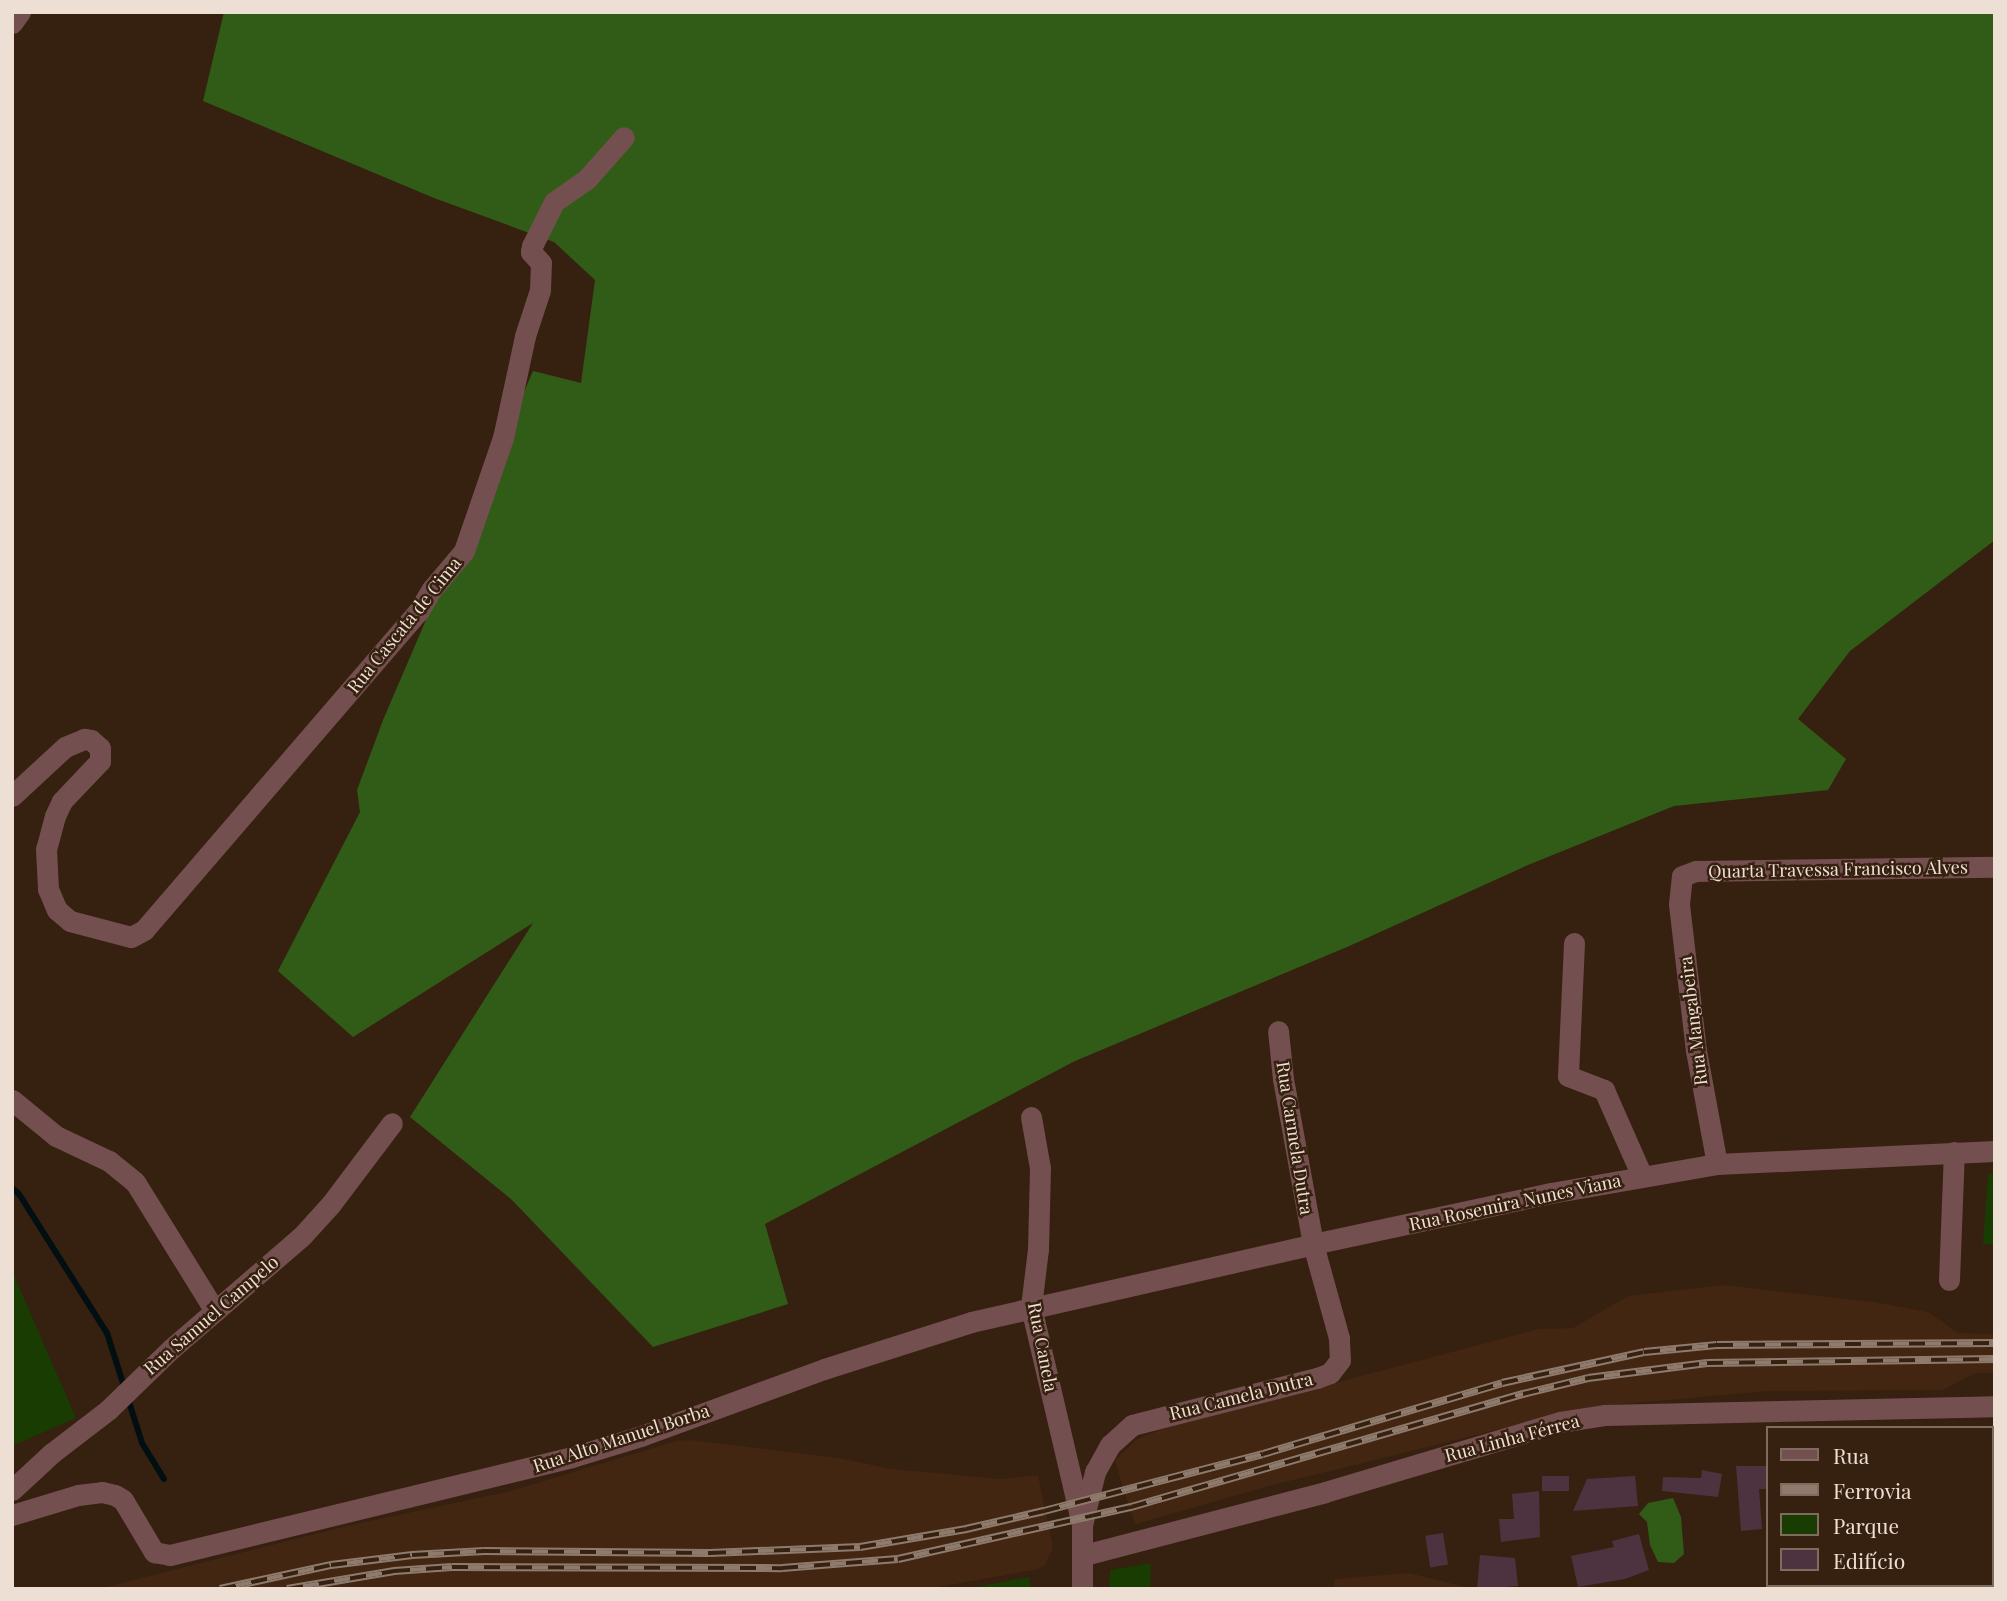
<!DOCTYPE html>
<meta charset="utf-8">
<style>
body{margin:0}
#map{position:relative;width:2007px;height:1601px;overflow:hidden;background:#36200f;font-family:"Playfair Display",serif}
div>[style]{position:absolute}
.built>*{inset:0;background:#422611}
.green>*{inset:0;background:#193c03}
.forest>*{inset:0;background:#305c17;transform-origin:0 0}
.stream>*{height:6px;margin:-3px;padding:0 3px;transform-origin:3px;border-radius:3px;background:#020f12}
.building>*{inset:0;background:#4d3240;transform-origin:0 0}
.minor>*{height:21px;margin:-10.5px;padding:0 10.5px;transform-origin:10.5px;border-radius:10.5px;background:#734f4f}
.rail>*{height:8px;margin-top:-4px;transform-origin:0;background:repeating-linear-gradient(90deg,#36200f 0 16px,#8e7b6d 0 32px);box-sizing:border-box;border-block:2px solid #8e7b6d}
span{translate:-50% -50%;white-space:nowrap;text-align:center;line-height:1.15;-webkit-text-stroke:5px #36200f;paint-order:stroke}
.street-label{font-size:18px;color:#eedfd4}
.frame{position:absolute;inset:0;border:14px solid #eedfd4;pointer-events:none}
.legend{position:absolute;left:1766px;top:1426px;width:228px;height:161px;box-sizing:border-box;background:#36200f;border:2px solid #806c5e;margin:0;padding:9px 12px;list-style:none;font-size:21px;color:#eedfd4}
.legend li{display:flex;align-items:center;gap:14px;height:35px}
.legend b{width:35px;border:2px solid #806c5e}
</style>
<div id="map">
<div class="built">
<i style="clip-path:polygon(1723px 1285px,1874px 1302px,1928px 1312px,1958px 1333px,1995px 1334px,1995px 1373px,1975px 1373px,1943px 1390px,1769px 1391px,1590px 1407px,1269px 1486px,1136px 1524px,1131px 1513px,1115px 1461px,1136px 1440px,1162px 1429px,1538px 1329px,1573px 1328px,1628px 1296px)"></i>
<i style="clip-path:polygon(690px 1440px,839px 1458px,891px 1469px,1001px 1479px,1038px 1475px,1053px 1548px,1045px 1565px,1039px 1569px,927px 1589px,98px 1589px,351px 1525px,511px 1491px,676px 1441px)"></i>
<i style="clip-path:polygon(1409px 1573px,1474px 1589px,1333px 1589px,1335px 1579px)"></i>
</div>
<div class="green">
<i style="clip-path:polygon(1988px 1174px,1995px 1174px,1995px 1245px,1983px 1244px)"></i>
<i style="clip-path:polygon(12px 1271px,76px 1418px,12px 1446px)"></i>
<i style="clip-path:polygon(1151px 1563px,1150px 1589px,1109px 1589px,1110px 1570px)"></i>
<i style="clip-path:polygon(1029px 1577px,1031px 1589px,966px 1589px)"></i>
</div>
<div class="forest">
<i style="clip-path:polygon(224px 12px,1995px 12px,1995px 540px,1850px 651px,1798px 719px,1846px 759px,1828px 790px,1674px 806px,1528px 865px,1347px 947px,1075px 1061px,765px 1224px,788px 1304px,653px 1347px,512px 1200px,410px 1117px,533px 923px,353px 1037px,278px 971px,360px 812px,357px 790px,383px 720px,533px 371px,581px 383px,595px 280px,554px 242px,434px 198px,203px 101px)"></i>
<i style="clip-path:polygon(1673px 1498px,1681px 1517px,1684px 1554px,1674px 1563px,1658px 1562px,1650px 1545px,1647px 1522px,1639px 1514px,1648px 1503px)"></i>
<i style="left:1806px;top:1585px;width:91px;height:4px"></i>
</div>
<div class="stream">
<i style="left:12px;top:1188px;width:9px;rotate:41deg"></i>
<i style="left:19px;top:1194px;width:165px;rotate:57.7deg"></i>
<i style="left:107px;top:1333px;width:115px;rotate:72.3deg"></i>
<i style="left:142px;top:1443px;width:42px;rotate:58.6deg"></i>
</div>
<div class="building">
<i style="clip-path:polygon(1736px 1466px,1767px 1466px,1767px 1489px,1759px 1489px,1762px 1529px,1741px 1531px)"></i>
<i style="clip-path:polygon(1702px 1470px,1722px 1474px,1718px 1497px,1662px 1491px,1663px 1477px,1701px 1478px)"></i>
<i style="left:1542px;top:1476px;width:27px;height:15px"></i>
<i style="clip-path:polygon(1635px 1476px,1638px 1506px,1573px 1511px,1587px 1479px)"></i>
<i style="clip-path:polygon(1539px 1491px,1540px 1537px,1501px 1542px,1499px 1519px,1514px 1519px,1512px 1494px)"></i>
<i style="left:1443px;top:1533px;width:32px;height:18px;rotate:81deg"></i>
<i style="clip-path:polygon(1639px 1534px,1649px 1570px,1625px 1579px,1578px 1587px,1571px 1556px,1614px 1547px,1612px 1541px)"></i>
<i style="clip-path:polygon(1480px 1555px,1515px 1558px,1518px 1586px,1477px 1589px)"></i>
</div>
<div class="minor">
<i style="left:12px;top:23px;width:14px;rotate:-54deg"></i>
<i style="left:12px;top:796px;width:72px;rotate:-42.8deg"></i>
<i style="left:65px;top:747px;width:21px;rotate:-23deg"></i>
<i style="left:84px;top:739px;width:7px;rotate:8deg"></i>
<i style="left:91px;top:740px;width:12px;rotate:42deg"></i>
<i style="left:100px;top:748px;width:13px;rotate:90deg"></i>
<i style="left:100px;top:761px;width:55px;rotate:133.5deg"></i>
<i style="left:62px;top:801px;width:17px;rotate:115deg"></i>
<i style="left:55px;top:816px;width:34px;rotate:105deg"></i>
<i style="left:46px;top:849px;width:40px;rotate:87.1deg"></i>
<i style="left:48px;top:889px;width:23px;rotate:67deg"></i>
<i style="left:57px;top:910px;width:17px;rotate:40deg"></i>
<i style="left:70px;top:921px;width:63px;rotate:14.7deg"></i>
<i style="left:131px;top:937px;width:15px;rotate:-28deg"></i>
<i style="left:144px;top:930px;width:420px;rotate:-49.3deg"></i>
<i style="left:418px;top:612px;width:27px;rotate:-59deg"></i>
<i style="left:432px;top:589px;width:50px;rotate:-49.9deg"></i>
<i style="left:464px;top:551px;width:120px;rotate:-71deg"></i>
<i style="left:503px;top:438px;width:104px;rotate:-77.8deg"></i>
<i style="left:525px;top:336px;width:48px;rotate:-71.9deg"></i>
<i style="left:540px;top:290px;width:27px;rotate:-88deg"></i>
<i style="left:541px;top:263px;width:15px;rotate:-132deg"></i>
<i style="left:531px;top:252px;width:6px;rotate:-81deg"></i>
<i style="left:532px;top:246px;width:49px;rotate:-63.4deg"></i>
<i style="left:554px;top:202px;width:39px;rotate:-35deg"></i>
<i style="left:586px;top:180px;width:57px;rotate:-48.5deg"></i>
<i style="left:1574px;top:943px;width:133px;rotate:92.6deg"></i>
<i style="left:1568px;top:1076px;width:39px;rotate:21deg"></i>
<i style="left:1604px;top:1090px;width:94px;rotate:66.2deg"></i>
<i style="left:12px;top:1100px;width:57px;rotate:39.3deg"></i>
<i style="left:56px;top:1136px;width:59px;rotate:25.3deg"></i>
<i style="left:109px;top:1161px;width:33px;rotate:39deg"></i>
<i style="left:135px;top:1182px;width:152px;rotate:58.2deg"></i>
<i style="left:1031px;top:1117px;width:52px;rotate:80deg"></i>
<i style="left:1040px;top:1168px;width:81px;rotate:91.4deg"></i>
<i style="left:1038px;top:1249px;width:58px;rotate:96.9deg"></i>
<i style="left:1031px;top:1307px;width:224px;rotate:76.8deg"></i>
<i style="left:1082px;top:1525px;width:64px;rotate:90deg"></i>
<i style="left:1717px;top:1164px;width:115px;rotate:-100.5deg"></i>
<i style="left:1696px;top:1051px;width:148px;rotate:-96.6deg"></i>
<i style="left:1679px;top:904px;width:28px;rotate:-84deg"></i>
<i style="left:1682px;top:876px;width:15px;rotate:-20deg"></i>
<i style="left:1696px;top:871px;width:299px;rotate:-0.8deg"></i>
<i style="left:1949px;top:1280px;width:128px;rotate:-87.8deg"></i>
<i style="left:12px;top:1490px;width:54px;rotate:-42.8deg"></i>
<i style="left:52px;top:1453px;width:71px;rotate:-37.5deg"></i>
<i style="left:108px;top:1410px;width:88px;rotate:-44.1deg"></i>
<i style="left:171px;top:1349px;width:173px;rotate:-40.8deg"></i>
<i style="left:302px;top:1236px;width:43px;rotate:-47.8deg"></i>
<i style="left:331px;top:1204px;width:101px;rotate:-53deg"></i>
<i style="left:12px;top:1515px;width:69px;rotate:-16.9deg"></i>
<i style="left:78px;top:1495px;width:24px;rotate:-7deg"></i>
<i style="left:102px;top:1492px;width:13px;rotate:13deg"></i>
<i style="left:115px;top:1495px;width:9px;rotate:32deg"></i>
<i style="left:123px;top:1500px;width:61px;rotate:59.2deg"></i>
<i style="left:154px;top:1552px;width:16px;rotate:11deg"></i>
<i style="left:170px;top:1555px;width:414px;rotate:-13.7deg"></i>
<i style="left:572px;top:1457px;width:72px;rotate:-16.9deg"></i>
<i style="left:641px;top:1436px;width:195px;rotate:-20.1deg"></i>
<i style="left:824px;top:1369px;width:154px;rotate:-17.7deg"></i>
<i style="left:971px;top:1322px;width:351px;rotate:-12.8deg"></i>
<i style="left:1313px;top:1244px;width:243px;rotate:-12.1deg"></i>
<i style="left:1551px;top:1193px;width:169px;rotate:-9.9deg"></i>
<i style="left:1717px;top:1164px;width:278px;rotate:-2.7deg"></i>
<i style="left:1082px;top:1525px;width:55px;rotate:-76.2deg"></i>
<i style="left:1095px;top:1472px;width:31px;rotate:-61deg"></i>
<i style="left:1110px;top:1445px;width:30px;rotate:-42deg"></i>
<i style="left:1132px;top:1425px;width:191px;rotate:-14.3deg"></i>
<i style="left:1317px;top:1378px;width:14px;rotate:-21deg"></i>
<i style="left:1330px;top:1373px;width:16px;rotate:-52deg"></i>
<i style="left:1340px;top:1360px;width:22px;rotate:-93deg"></i>
<i style="left:1339px;top:1338px;width:98px;rotate:-105.5deg"></i>
<i style="left:1313px;top:1244px;width:168px;rotate:-100.3deg"></i>
<i style="left:1283px;top:1079px;width:48px;rotate:-95.9deg"></i>
<i style="left:1991px;top:1528px;width:19px;rotate:-78deg"></i>
<i style="left:1084px;top:1555px;width:249px;rotate:-14.6deg"></i>
<i style="left:1325px;top:1492px;width:245px;rotate:-16.6deg"></i>
<i style="left:1560px;top:1422px;width:46px;rotate:-8.8deg"></i>
<i style="left:1605px;top:1415px;width:390px;rotate:-1.3deg"></i>
<i style="left:1979px;top:1589px;width:4px;rotate:-76deg"></i>
</div>
<div class="rail">
<i style="left:220px;top:1589px;width:114px;rotate:-12.2deg"></i>
<i style="left:331px;top:1565px;width:82px;rotate:-7deg"></i>
<i style="left:412px;top:1555px;width:72px;rotate:-3.2deg"></i>
<i style="left:484px;top:1551px;width:226px;rotate:0.5deg"></i>
<i style="left:710px;top:1553px;width:150px;rotate:-2.3deg"></i>
<i style="left:860px;top:1547px;width:108px;rotate:-9.6deg"></i>
<i style="left:966px;top:1529px;width:80px;rotate:-13deg"></i>
<i style="left:1044px;top:1511px;width:226px;rotate:-14.6deg"></i>
<i style="left:1263px;top:1454px;width:249px;rotate:-16.5deg"></i>
<i style="left:1502px;top:1383px;width:145px;rotate:-12.3deg"></i>
<i style="left:1644px;top:1352px;width:73px;rotate:-5.5deg"></i>
<i style="left:1717px;top:1345px;width:278px;rotate:-0.4deg"></i>
<i style="left:287px;top:1589px;width:109px;rotate:-9.5deg"></i>
<i style="left:394px;top:1571px;width:58px;rotate:-3.9deg"></i>
<i style="left:452px;top:1567px;width:330px;rotate:0.2deg"></i>
<i style="left:782px;top:1568px;width:116px;rotate:-4.4deg"></i>
<i style="left:898px;top:1559px;width:239px;rotate:-12.6deg"></i>
<i style="left:1131px;top:1507px;width:408px;rotate:-16.1deg"></i>
<i style="left:1523px;top:1394px;width:67px;rotate:-13.8deg"></i>
<i style="left:1588px;top:1378px;width:120px;rotate:-7.2deg"></i>
<i style="left:1707px;top:1363px;width:288px;rotate:-0.8deg"></i>
</div>
<div class="street-label">
<span style="left:404px;top:625px;rotate:-51deg">Rua Cascata de Cima</span>
<span style="left:1838px;top:869px;rotate:-1deg">Quarta Travessa Francisco Alves</span>
<span style="left:1693px;top:1021px;rotate:-97deg">Rua Mangabeira</span>
<span style="left:1295px;top:1138px;rotate:81deg">Rua Carmela Dutra</span>
<span style="left:1515px;top:1202px;rotate:-12deg">Rua Rosemira Nunes Viana</span>
<span style="left:211px;top:1315px;rotate:-41deg">Rua Samuel Campelo</span>
<span style="left:1043px;top:1347px;rotate:79deg">Rua Canela</span>
<span style="left:1241px;top:1396px;rotate:-14deg">Rua Camela Dutra</span>
<span style="left:621px;top:1438px;rotate:-18deg">Rua Alto Manuel Borba</span>
<span style="left:1512px;top:1438px;rotate:-15deg">Rua Linha Férrea</span>
</div>
<div class="frame"></div>
<ul class="legend">
<li><b style="height:9px;background:#734f4f"></b>Rua</li>
<li><b style="height:9px;background:#8e7b6d"></b>Ferrovia</li>
<li><b style="height:19px;background:#193c03"></b>Parque</li>
<li><b style="height:19px;background:#4d3240"></b>Edifício</li>
</ul>
</div>
